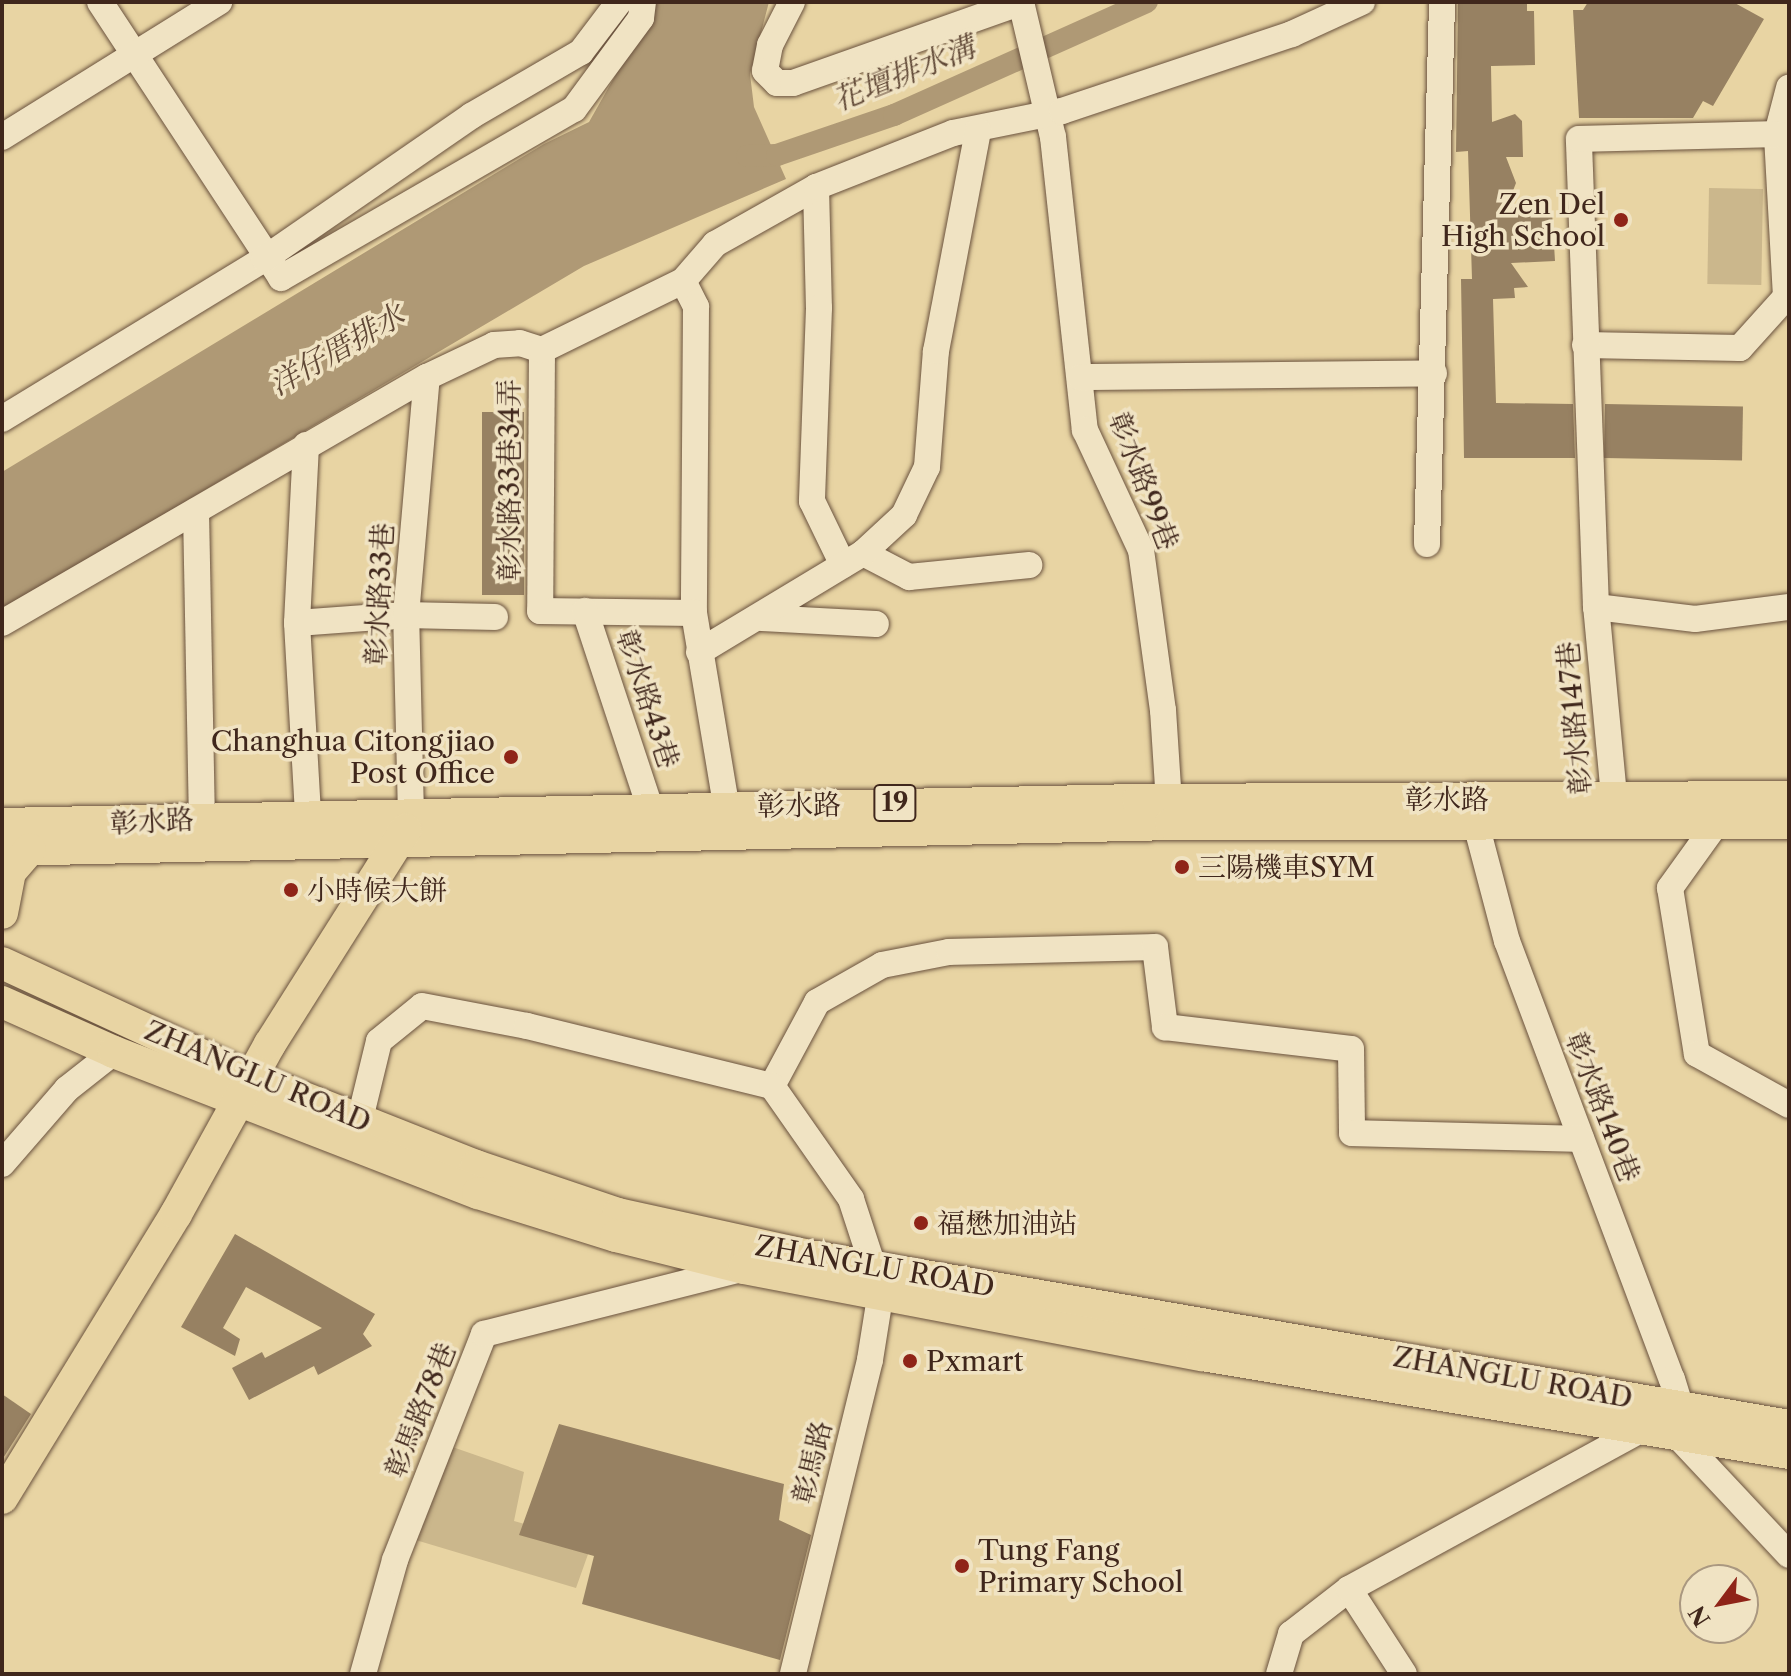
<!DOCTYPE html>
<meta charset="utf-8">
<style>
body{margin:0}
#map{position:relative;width:1791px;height:1676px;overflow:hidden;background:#e8d4a3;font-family:"Libre Caslon Text","Noto Serif TC",serif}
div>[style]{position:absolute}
.green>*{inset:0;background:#cbb78c;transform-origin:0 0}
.water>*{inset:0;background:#af9975}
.canal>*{height:22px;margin:-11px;padding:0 11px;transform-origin:11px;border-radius:11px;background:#af9975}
.building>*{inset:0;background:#978162;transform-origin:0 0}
.roads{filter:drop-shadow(0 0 2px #6a523e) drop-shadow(0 0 2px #6a523e)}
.minor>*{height:26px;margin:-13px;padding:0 13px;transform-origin:13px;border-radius:13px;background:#f0e3c3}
.major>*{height:32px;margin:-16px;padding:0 16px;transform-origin:16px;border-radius:16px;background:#e8d4a3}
.dots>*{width:22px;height:22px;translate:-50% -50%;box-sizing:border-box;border:4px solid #f0e3c3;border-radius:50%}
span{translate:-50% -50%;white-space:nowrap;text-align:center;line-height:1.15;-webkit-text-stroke:7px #f0e3c3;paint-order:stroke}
.shield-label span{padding:2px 6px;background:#f0e3c3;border:2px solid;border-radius:6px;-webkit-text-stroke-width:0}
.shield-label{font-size:26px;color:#40271c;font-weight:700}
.poi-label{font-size:28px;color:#40271c}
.right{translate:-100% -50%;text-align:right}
.left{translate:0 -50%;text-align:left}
.street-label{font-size:28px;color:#40271c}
.water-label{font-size:30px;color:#614937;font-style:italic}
.frame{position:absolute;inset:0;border:4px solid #40271c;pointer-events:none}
.north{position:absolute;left:1679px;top:1564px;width:80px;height:80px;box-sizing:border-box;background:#f0e3c3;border:2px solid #aa9880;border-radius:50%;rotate:238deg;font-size:22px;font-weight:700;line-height:32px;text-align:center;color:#40271c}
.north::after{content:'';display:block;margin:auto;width:28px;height:36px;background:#8f2418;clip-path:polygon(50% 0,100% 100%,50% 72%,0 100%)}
</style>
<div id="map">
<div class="green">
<i style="left:1709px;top:188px;width:54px;height:96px;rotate:1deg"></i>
<i style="clip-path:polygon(441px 1443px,524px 1472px,514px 1521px,592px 1543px,576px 1588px,409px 1538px)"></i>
</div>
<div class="water">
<i style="clip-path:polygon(657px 2px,769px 2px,750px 74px,754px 107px,786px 179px,584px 266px,2px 610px,2px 472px,544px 144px,589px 122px)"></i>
</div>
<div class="canal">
<i style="left:747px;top:156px;width:30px;rotate:-2deg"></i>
<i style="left:777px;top:155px;width:124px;rotate:-18.9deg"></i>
<i style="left:894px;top:115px;width:277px;rotate:-24.1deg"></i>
</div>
<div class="building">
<i style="clip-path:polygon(1458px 2px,1527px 2px,1527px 11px,1534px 11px,1535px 65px,1491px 66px,1492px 122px,1515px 114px,1522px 121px,1523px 157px,1506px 157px,1516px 183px,1504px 214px,1552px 211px,1555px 261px,1511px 263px,1528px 287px,1514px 288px,1515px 298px,1493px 299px,1496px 403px,1573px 404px,1575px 458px,1464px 458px,1461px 279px,1472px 279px,1468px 151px,1456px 152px)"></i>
<i style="clip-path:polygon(1588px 2px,1733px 2px,1764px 19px,1713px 106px,1703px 101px,1693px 118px,1579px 118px,1573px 10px,1583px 10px)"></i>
<i style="left:1605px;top:404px;width:138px;height:54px;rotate:1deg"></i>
<i style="left:482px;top:412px;width:42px;height:183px"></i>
<i style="clip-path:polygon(235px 1234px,375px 1314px,363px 1334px,372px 1346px,318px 1375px,314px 1366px,249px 1400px,232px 1368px,262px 1352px,265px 1358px,322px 1328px,246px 1287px,223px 1328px,240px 1339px,235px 1356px,181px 1327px)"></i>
<i style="clip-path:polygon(2px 1394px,31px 1414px,2px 1460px)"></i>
<i style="clip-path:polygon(559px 1424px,784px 1484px,779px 1520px,811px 1535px,780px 1660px,582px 1604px,594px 1556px,519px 1535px)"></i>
</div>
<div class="roads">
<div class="minor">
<i style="left:100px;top:2px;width:330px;rotate:56.7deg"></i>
<i style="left:281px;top:278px;width:338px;rotate:-30deg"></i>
<i style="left:574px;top:109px;width:113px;rotate:-53.6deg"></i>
<i style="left:641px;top:18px;width:16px;rotate:-83deg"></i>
<i style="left:792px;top:2px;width:48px;rotate:117.1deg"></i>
<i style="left:770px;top:45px;width:26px;rotate:101deg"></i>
<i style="left:765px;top:71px;width:17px;rotate:45deg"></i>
<i style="left:777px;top:83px;width:16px"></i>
<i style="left:793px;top:83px;width:243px;rotate:-19.5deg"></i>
<i style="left:1021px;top:2px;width:139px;rotate:76.7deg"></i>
<i style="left:1053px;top:137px;width:295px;rotate:83.8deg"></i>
<i style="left:1085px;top:430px;width:132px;rotate:65deg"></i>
<i style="left:1141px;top:550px;width:162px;rotate:82.2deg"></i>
<i style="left:1163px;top:710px;width:107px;rotate:86.3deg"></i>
<i style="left:2px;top:137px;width:256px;rotate:-31.9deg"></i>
<i style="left:816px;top:187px;width:121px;rotate:88.6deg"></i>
<i style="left:819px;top:308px;width:193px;rotate:92.1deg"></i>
<i style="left:812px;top:501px;width:71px;rotate:64.2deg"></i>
<i style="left:683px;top:281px;width:29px;rotate:63deg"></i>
<i style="left:696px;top:307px;width:306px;rotate:90.4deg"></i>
<i style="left:694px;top:613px;width:217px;rotate:80.5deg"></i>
<i style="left:1585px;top:345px;width:155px;rotate:1.1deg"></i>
<i style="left:1740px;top:348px;width:69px;rotate:-48deg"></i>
<i style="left:1786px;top:297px;width:163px;rotate:-93.2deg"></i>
<i style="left:1777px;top:134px;width:48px;rotate:-75.4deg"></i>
<i style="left:542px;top:350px;width:261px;rotate:90.4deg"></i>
<i style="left:540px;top:611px;width:154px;rotate:0.7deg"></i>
<i style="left:1080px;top:377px;width:354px;rotate:-0.6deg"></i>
<i style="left:2px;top:419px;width:307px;rotate:-31.4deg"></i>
<i style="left:264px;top:259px;width:252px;rotate:-34.6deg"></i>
<i style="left:471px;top:116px;width:127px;rotate:-30.2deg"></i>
<i style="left:581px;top:52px;width:63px;rotate:-52.8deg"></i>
<i style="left:306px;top:445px;width:178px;rotate:92.9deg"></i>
<i style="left:297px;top:623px;width:192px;rotate:86.7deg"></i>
<i style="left:196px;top:511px;width:308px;rotate:88.9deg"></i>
<i style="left:1427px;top:544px;width:542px;rotate:-88.41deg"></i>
<i style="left:863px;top:553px;width:52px;rotate:27.6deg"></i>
<i style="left:909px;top:577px;width:121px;rotate:-5.7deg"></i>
<i style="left:1596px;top:607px;width:468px;rotate:-92.1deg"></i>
<i style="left:1579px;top:139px;width:198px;rotate:-1.4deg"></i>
<i style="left:585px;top:611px;width:207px;rotate:71.7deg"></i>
<i style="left:762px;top:618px;width:114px;rotate:3deg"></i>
<i style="left:2px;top:623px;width:491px;rotate:-30.1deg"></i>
<i style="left:427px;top:377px;width:74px;rotate:-25.5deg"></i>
<i style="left:494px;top:345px;width:26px;rotate:-4deg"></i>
<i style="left:520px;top:343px;width:23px;rotate:18deg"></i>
<i style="left:542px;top:350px;width:157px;rotate:-26.1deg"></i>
<i style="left:683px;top:281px;width:49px;rotate:-49.1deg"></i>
<i style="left:715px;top:244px;width:116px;rotate:-29.4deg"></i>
<i style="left:816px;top:187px;width:147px;rotate:-21.5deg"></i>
<i style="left:953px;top:133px;width:111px;rotate:-11.4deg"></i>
<i style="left:1062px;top:111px;width:243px;rotate:-18.5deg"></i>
<i style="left:1292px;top:34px;width:77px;rotate:-24.6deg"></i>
<i style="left:297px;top:623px;width:109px;rotate:-4.2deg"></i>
<i style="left:406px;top:615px;width:89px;rotate:1.3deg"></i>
<i style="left:699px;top:652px;width:192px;rotate:-31.1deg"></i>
<i style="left:863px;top:553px;width:56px;rotate:-42.8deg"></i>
<i style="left:904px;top:515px;width:53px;rotate:-64.4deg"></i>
<i style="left:927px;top:467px;width:116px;rotate:-85.6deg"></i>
<i style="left:936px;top:351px;width:224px;rotate:-79.2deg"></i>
<i style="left:1477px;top:807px;width:17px;rotate:93deg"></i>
<i style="left:1476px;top:824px;width:121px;rotate:75.2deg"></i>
<i style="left:1507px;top:941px;width:468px;rotate:69.4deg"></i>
<i style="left:1672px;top:1379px;width:28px;rotate:73deg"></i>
<i style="left:1680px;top:1406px;width:27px;rotate:103deg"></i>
<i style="left:1674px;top:1432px;width:168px;rotate:46.9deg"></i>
<i style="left:411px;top:815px;width:200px;rotate:-91.4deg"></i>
<i style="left:406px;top:615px;width:239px;rotate:-85deg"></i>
<i style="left:1616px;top:817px;width:211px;rotate:-95.4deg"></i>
<i style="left:1596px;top:607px;width:100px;rotate:6.9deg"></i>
<i style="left:1695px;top:619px;width:95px;rotate:-7.3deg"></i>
<i style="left:1716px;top:824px;width:79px;rotate:125.7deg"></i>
<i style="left:1670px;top:888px;width:168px;rotate:80.8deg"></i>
<i style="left:1697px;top:1054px;width:105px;rotate:29deg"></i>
<i style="left:772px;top:1086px;width:95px;rotate:-61.8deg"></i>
<i style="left:817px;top:1002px;width:75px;rotate:-29.6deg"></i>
<i style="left:882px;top:965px;width:68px;rotate:-11deg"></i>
<i style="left:949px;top:952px;width:206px;rotate:-1.4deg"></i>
<i style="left:1155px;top:947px;width:81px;rotate:82.9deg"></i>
<i style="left:1165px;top:1027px;width:187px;rotate:6.7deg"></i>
<i style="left:1351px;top:1049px;width:84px;rotate:89.3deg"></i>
<i style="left:1352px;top:1133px;width:229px;rotate:1.5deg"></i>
<i style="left:360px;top:1119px;width:80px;rotate:-76.3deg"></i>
<i style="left:379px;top:1041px;width:55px;rotate:-39.1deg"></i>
<i style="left:422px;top:1006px;width:107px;rotate:10.8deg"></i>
<i style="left:527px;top:1026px;width:252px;rotate:13.8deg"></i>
<i style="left:772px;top:1086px;width:138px;rotate:55deg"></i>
<i style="left:851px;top:1199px;width:97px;rotate:71.9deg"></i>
<i style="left:881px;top:1291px;width:70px;rotate:99.1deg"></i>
<i style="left:870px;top:1360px;width:323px;rotate:103.8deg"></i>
<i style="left:2px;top:1164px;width:99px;rotate:-49.1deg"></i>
<i style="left:67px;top:1089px;width:60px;rotate:-38.2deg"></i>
<i style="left:1349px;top:1589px;width:101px;rotate:57.1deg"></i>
<i style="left:363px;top:1674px;width:118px;rotate:-74.3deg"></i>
<i style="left:395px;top:1560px;width:243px;rotate:-68.5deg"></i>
<i style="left:484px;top:1334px;width:268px;rotate:-14.2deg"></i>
<i style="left:1279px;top:1674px;width:42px;rotate:-73.3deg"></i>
<i style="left:1291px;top:1634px;width:73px;rotate:-37.8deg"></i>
<i style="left:1349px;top:1589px;width:336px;rotate:-28.6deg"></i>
</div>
<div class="major">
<i style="left:2px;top:824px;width:1136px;rotate:-1.21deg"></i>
<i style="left:1138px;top:800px;width:651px;rotate:-0.26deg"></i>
<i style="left:2px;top:850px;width:1169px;rotate:-1.27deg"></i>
<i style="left:1171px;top:824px;width:618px;rotate:-0.09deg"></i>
<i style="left:2px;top:913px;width:42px;rotate:-79deg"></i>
<i style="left:10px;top:872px;width:30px;rotate:-49deg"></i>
<i style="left:2px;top:963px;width:252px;rotate:24.8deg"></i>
<i style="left:231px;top:1069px;width:264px;rotate:21.6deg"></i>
<i style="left:476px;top:1166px;width:150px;rotate:18.7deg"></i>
<i style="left:618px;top:1214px;width:190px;rotate:12.4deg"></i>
<i style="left:804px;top:1255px;width:1000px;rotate:9.85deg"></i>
<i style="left:2px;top:1002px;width:123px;rotate:24.1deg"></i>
<i style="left:114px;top:1052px;width:390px;rotate:21.2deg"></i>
<i style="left:478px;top:1193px;width:145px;rotate:17.3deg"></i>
<i style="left:616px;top:1236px;width:132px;rotate:14deg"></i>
<i style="left:744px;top:1268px;width:466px;rotate:10.8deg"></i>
<i style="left:1202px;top:1355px;width:595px;rotate:9.48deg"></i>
<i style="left:2px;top:1498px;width:333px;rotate:-58.5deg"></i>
<i style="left:176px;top:1214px;width:194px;rotate:-61.1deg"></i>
<i style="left:270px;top:1044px;width:254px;rotate:-57.7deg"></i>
</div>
</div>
<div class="dots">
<i style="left:1621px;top:220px;background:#8f2418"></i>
<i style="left:511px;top:757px;background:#8f2418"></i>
<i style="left:1182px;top:867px;background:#8f2418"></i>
<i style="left:291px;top:890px;background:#8f2418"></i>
<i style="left:921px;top:1223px;background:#8f2418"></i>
<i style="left:910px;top:1361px;background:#8f2418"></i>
<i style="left:962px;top:1566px;background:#8f2418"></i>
</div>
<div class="shield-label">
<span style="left:895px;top:803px">19</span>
</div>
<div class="poi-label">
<span class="right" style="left:1605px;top:220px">Zen Del<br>High School</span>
<span class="right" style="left:495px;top:757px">Changhua Citongjiao<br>Post Office</span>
<span class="left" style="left:1198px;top:867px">三陽機車SYM</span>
<span class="left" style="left:307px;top:890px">小時候大餅</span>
<span class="left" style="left:937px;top:1223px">福懋加油站</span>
<span class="left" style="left:926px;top:1361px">Pxmart</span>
<span class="left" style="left:978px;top:1566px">Tung Fang<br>Primary School</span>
</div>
<div class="street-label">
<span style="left:509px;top:480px;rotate:-90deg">彰水路33巷34弄</span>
<span style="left:1144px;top:481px;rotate:69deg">彰水路99巷</span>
<span style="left:379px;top:594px;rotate:-87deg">彰水路33巷</span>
<span style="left:648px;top:699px;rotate:72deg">彰水路43巷</span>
<span style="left:1574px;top:718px;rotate:-95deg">彰水路147巷</span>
<span style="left:1447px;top:799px">彰水路</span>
<span style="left:799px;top:805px;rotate:-1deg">彰水路</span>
<span style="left:152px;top:821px;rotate:-3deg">彰水路</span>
<span style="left:258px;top:1076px;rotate:23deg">ZHANGLU ROAD</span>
<span style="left:1603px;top:1107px;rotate:69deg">彰水路140巷</span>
<span style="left:875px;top:1266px;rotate:10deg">ZHANGLU ROAD</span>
<span style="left:1513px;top:1377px;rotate:10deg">ZHANGLU ROAD</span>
<span style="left:420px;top:1410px;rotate:-68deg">彰馬路78巷</span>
<span style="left:812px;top:1462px;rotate:-76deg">彰馬路</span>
</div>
<div class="water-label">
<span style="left:904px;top:74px;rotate:-22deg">花壇排水溝</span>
<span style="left:337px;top:350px;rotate:-30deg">洋仔厝排水</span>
</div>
<div class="frame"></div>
<div class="north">N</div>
</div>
